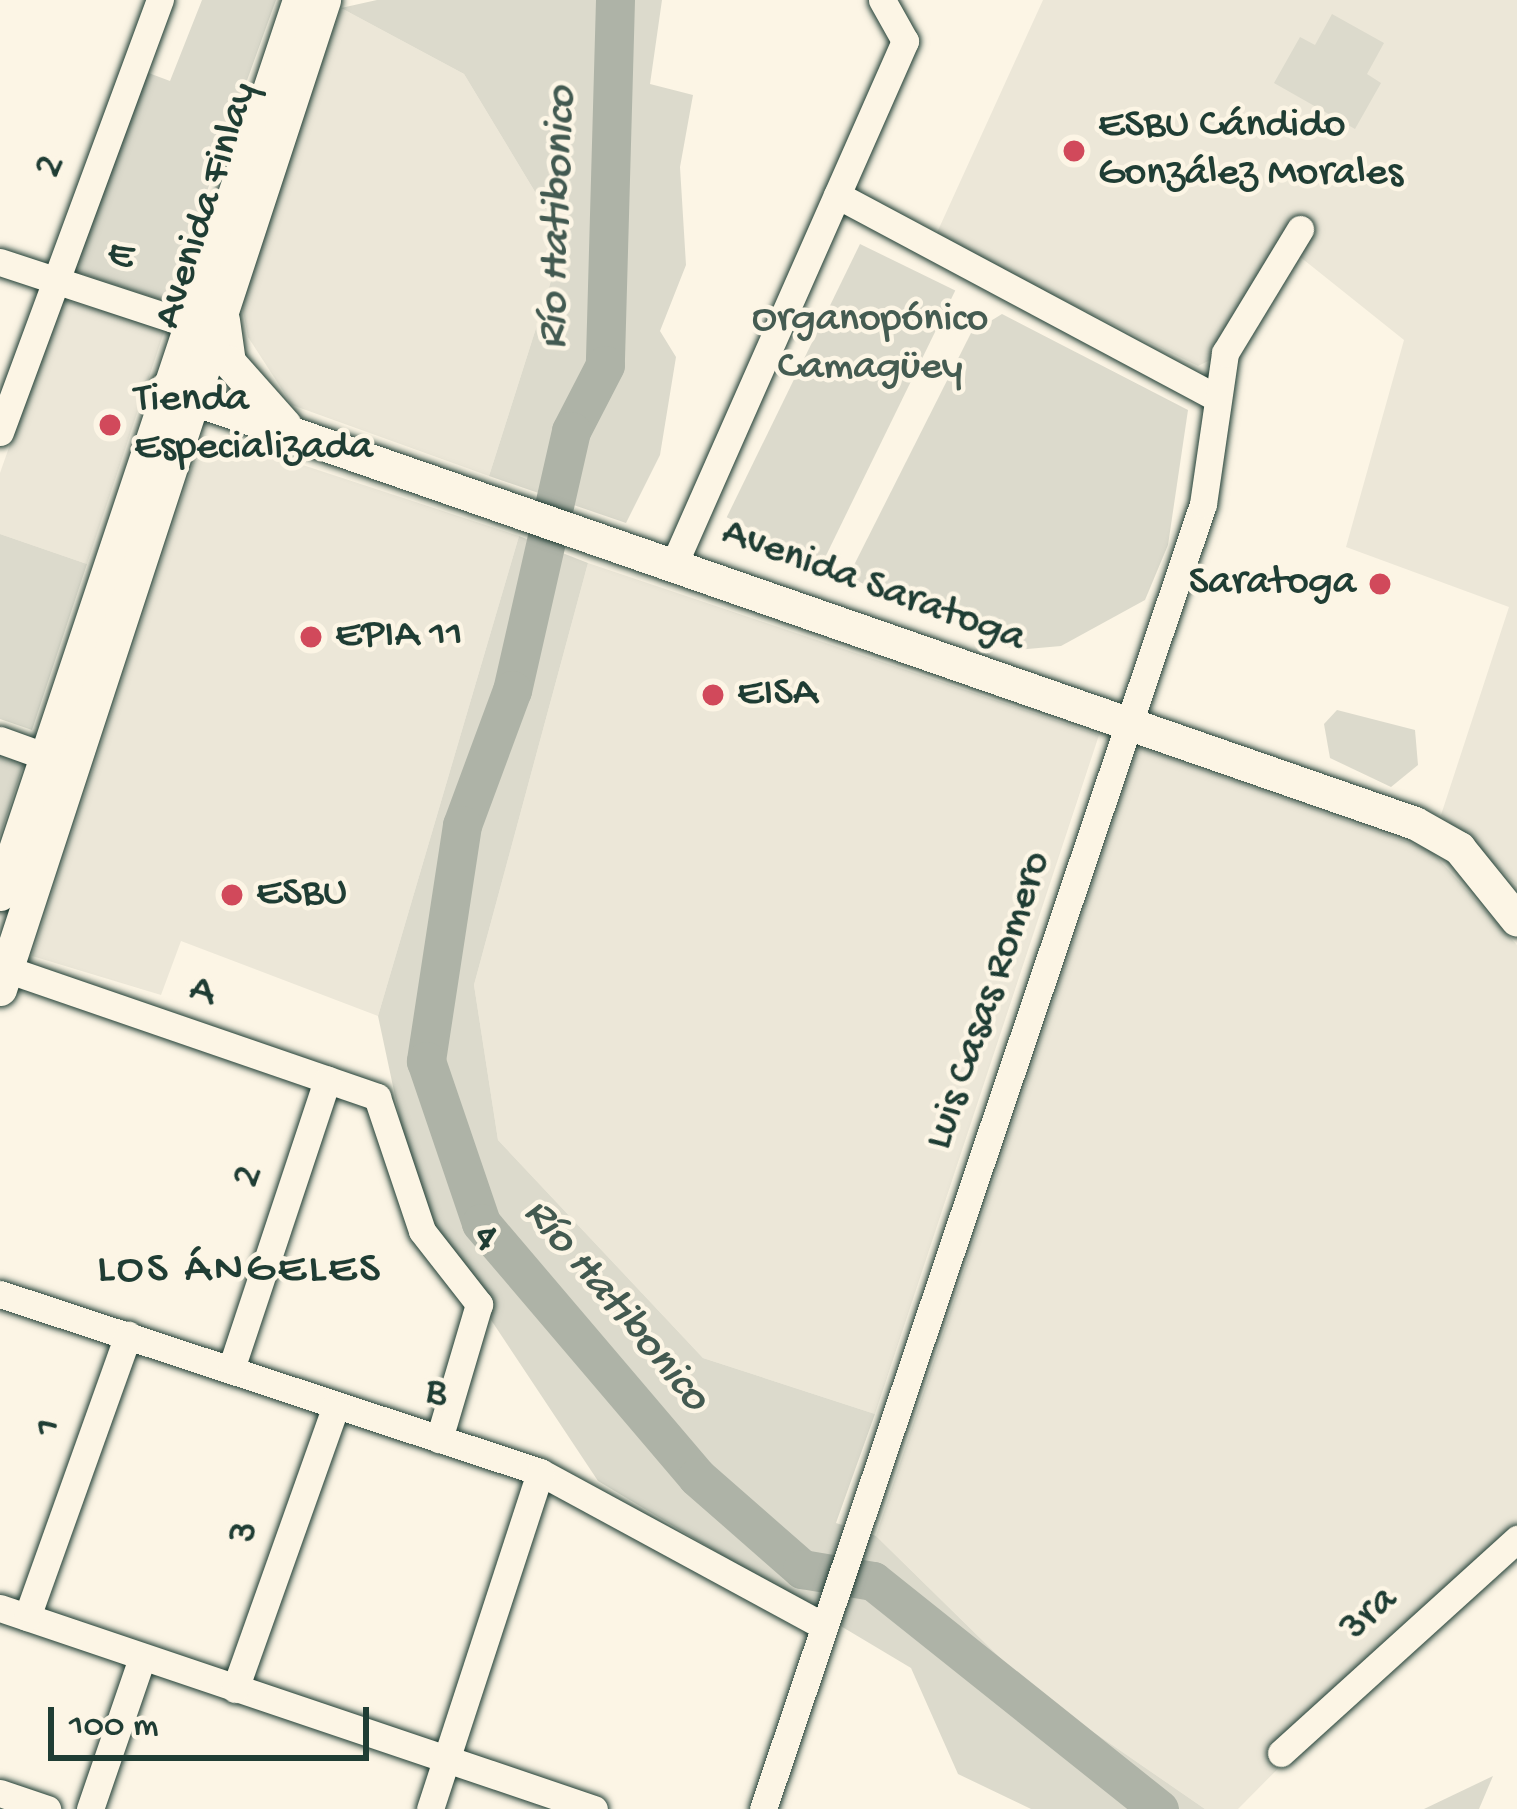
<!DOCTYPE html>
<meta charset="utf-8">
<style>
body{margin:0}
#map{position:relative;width:1517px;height:1809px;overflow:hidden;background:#fcf5e5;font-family:"Gochi Hand",sans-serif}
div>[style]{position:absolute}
.built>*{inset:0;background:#ece7d8}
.green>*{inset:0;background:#dcdacc;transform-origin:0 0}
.river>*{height:39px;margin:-19.5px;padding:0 19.5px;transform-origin:19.5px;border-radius:19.5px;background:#aeb3a7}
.roads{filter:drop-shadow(0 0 3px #1f3d34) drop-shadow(0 0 3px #1f3d34)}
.minor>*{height:27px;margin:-13.5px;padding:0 13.5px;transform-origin:13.5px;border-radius:13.5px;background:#fcf5e5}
.major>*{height:33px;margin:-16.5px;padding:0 16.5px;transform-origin:16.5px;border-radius:16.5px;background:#fcf5e5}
.dots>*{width:33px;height:33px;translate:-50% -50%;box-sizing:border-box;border:6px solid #fcf5e5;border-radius:50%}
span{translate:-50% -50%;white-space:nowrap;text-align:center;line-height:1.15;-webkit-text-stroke:9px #fcf5e5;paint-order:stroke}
.poi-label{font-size:42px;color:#1f3d34}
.left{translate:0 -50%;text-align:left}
.right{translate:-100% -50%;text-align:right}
.street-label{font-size:42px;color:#1f3d34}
.park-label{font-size:42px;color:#455c52}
.water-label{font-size:45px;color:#435a51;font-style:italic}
.neighbourhood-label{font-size:45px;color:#1f3d34;letter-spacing:3px}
.scale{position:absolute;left:48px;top:1707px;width:321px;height:54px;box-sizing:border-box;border:6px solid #1f3d34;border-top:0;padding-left:15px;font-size:36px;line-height:42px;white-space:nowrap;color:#1f3d34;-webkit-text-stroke:9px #fcf5e5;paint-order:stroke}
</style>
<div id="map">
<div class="built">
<i style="clip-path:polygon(1043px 0,1517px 0,1517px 885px,1441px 815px,1509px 607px,1346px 547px,1404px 340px,1289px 248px,1225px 353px,1198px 366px,935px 237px)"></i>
<i style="clip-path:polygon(341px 8px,464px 74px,564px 240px,489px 476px,292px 405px,248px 337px,241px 300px)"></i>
<i style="clip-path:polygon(61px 299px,165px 329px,87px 564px,0 534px,0 473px)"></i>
<i style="clip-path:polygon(242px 445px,519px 536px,378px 1016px,181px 941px,161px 995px,32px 956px,194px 461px)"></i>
<i style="clip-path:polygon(588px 563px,1099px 735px,875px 1414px,703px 1358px,498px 1140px,474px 985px)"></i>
<i style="clip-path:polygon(1138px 747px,1430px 850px,1517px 945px,1517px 1527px,1238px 1809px,1205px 1809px,1034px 1691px,876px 1536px)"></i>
</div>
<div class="green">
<i style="clip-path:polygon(202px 0,276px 0,167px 302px,64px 268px,138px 69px,170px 81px)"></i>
<i style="clip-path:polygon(377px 0,662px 0,650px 84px,693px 95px,680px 167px,686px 265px,660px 331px,676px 357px,660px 455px,626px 523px,489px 476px,564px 240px,464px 74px,341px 8px)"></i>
<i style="clip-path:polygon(1332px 14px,1384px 43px,1367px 74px,1381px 83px,1355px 129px,1274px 83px,1300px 37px,1315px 45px)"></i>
<i style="left:860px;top:244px;width:106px;height:304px;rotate:26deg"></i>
<i style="clip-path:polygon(1002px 314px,1188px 410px,1168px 545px,1145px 600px,1061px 646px,1015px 650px,848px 577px,971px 333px)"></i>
<i style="clip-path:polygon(0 534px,87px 564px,32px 730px,0 719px)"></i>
<i style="clip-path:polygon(519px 536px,588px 563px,474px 985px,498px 1140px,703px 1358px,875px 1414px,836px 1523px,876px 1536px,1034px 1691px,1205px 1809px,1031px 1809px,958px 1774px,911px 1668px,598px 1481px,420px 1213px,378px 1016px)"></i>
<i style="clip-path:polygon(1337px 710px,1415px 730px,1418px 765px,1391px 787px,1330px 758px,1324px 724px)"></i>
<i style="clip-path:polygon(0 755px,24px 763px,0 836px)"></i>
<i style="clip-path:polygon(1493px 1776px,1479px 1809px,1424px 1809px)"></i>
</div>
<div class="river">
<i style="left:615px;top:0;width:365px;rotate:91.6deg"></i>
<i style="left:605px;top:365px;width:74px;rotate:117.3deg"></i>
<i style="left:571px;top:431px;width:266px;rotate:102.8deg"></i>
<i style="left:512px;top:690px;width:144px;rotate:110.3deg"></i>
<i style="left:462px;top:825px;width:239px;rotate:98.7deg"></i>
<i style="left:426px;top:1061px;width:171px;rotate:71.2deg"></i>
<i style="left:481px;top:1223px;width:333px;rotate:49.6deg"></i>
<i style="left:697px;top:1477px;width:140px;rotate:41.2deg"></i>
<i style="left:802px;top:1569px;width:72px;rotate:9.6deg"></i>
<i style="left:873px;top:1581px;width:366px;rotate:38.6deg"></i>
</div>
<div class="roads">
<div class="minor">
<i style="left:837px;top:195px;width:424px;rotate:28.1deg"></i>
<i style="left:0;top:262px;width:218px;rotate:18.2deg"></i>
<i style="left:0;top:432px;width:461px;rotate:-69.7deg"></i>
<i style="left:674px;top:564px;width:572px;rotate:-66.17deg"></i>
<i style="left:905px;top:41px;width:47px;rotate:-119.3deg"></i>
<i style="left:0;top:740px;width:68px;rotate:19.8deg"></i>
<i style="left:0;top:967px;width:399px;rotate:19deg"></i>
<i style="left:377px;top:1097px;width:141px;rotate:71.4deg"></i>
<i style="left:422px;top:1231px;width:93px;rotate:52deg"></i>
<i style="left:479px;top:1304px;width:141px;rotate:106.5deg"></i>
<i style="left:0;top:1294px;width:569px;rotate:18.24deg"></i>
<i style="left:540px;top:1472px;width:323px;rotate:28.5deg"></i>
<i style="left:231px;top:1369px;width:305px;rotate:-71.6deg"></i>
<i style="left:0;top:1608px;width:627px;rotate:18.69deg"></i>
<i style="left:27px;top:1617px;width:300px;rotate:-70.3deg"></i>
<i style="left:235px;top:1689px;width:301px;rotate:-70.4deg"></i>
<i style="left:1281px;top:1753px;width:319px;rotate:-42.2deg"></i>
<i style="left:0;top:1793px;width:50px;rotate:18.8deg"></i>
<i style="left:90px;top:1809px;width:160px;rotate:-71deg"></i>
<i style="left:430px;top:1809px;width:354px;rotate:-71.9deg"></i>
<i style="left:763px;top:1809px;width:1377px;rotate:-71.37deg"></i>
<i style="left:1203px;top:504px;width:153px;rotate:-81.7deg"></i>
<i style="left:1225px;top:353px;width:145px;rotate:-58.8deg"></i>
</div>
<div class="major">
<i style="left:223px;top:320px;width:42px;rotate:81.9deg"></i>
<i style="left:229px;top:362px;width:84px;rotate:48.4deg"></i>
<i style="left:165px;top:389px;width:1323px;rotate:19.15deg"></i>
<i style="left:1415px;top:823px;width:51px;rotate:29.6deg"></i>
<i style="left:1459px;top:848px;width:92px;rotate:51.1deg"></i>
<i style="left:0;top:894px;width:943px;rotate:-71.51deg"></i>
<i style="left:0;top:989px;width:1041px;rotate:-71.86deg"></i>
</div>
</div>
<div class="dots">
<i style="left:1074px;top:151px;background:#d1495b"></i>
<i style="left:110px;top:425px;background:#d1495b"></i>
<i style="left:1380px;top:584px;background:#d1495b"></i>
<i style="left:311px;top:637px;background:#d1495b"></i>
<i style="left:713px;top:695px;background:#d1495b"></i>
<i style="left:232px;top:895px;background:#d1495b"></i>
</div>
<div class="poi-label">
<span class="left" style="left:1098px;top:151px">ESBU Cándido<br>González Morales</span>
<span class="left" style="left:134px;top:425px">Tienda<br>Especializada</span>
<span class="right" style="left:1356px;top:584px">Saratoga</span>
<span class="left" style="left:335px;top:637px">EPIA 11</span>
<span class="left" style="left:737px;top:695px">EISA</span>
<span class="left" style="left:256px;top:895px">ESBU</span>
</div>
<div class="street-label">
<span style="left:52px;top:167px;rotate:-69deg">2</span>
<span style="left:208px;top:206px;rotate:-72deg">Avenida Finlay</span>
<span style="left:120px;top:257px;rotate:18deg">E</span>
<span style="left:873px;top:587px;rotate:20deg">Avenida Saratoga</span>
<span style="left:202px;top:993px;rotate:19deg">A</span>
<span style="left:990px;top:1001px;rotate:-71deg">Luis Casas Romero</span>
<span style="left:250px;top:1177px;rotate:-72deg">2</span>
<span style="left:484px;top:1239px;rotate:49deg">4</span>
<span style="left:436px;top:1394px;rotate:18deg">B</span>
<span style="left:50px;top:1428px;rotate:-70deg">1</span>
<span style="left:246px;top:1533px;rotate:-70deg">3</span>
<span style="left:1370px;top:1615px;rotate:-42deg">3ra</span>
</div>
<div class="park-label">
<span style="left:870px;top:345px">Organopónico<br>Camagüey</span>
</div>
<div class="water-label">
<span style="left:559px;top:218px;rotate:-88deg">Río Hatibonico</span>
<span style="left:615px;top:1306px;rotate:50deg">Río Hatibonico</span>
</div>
<div class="neighbourhood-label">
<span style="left:240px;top:1271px">LOS ÁNGELES</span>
</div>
<div class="scale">100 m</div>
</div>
